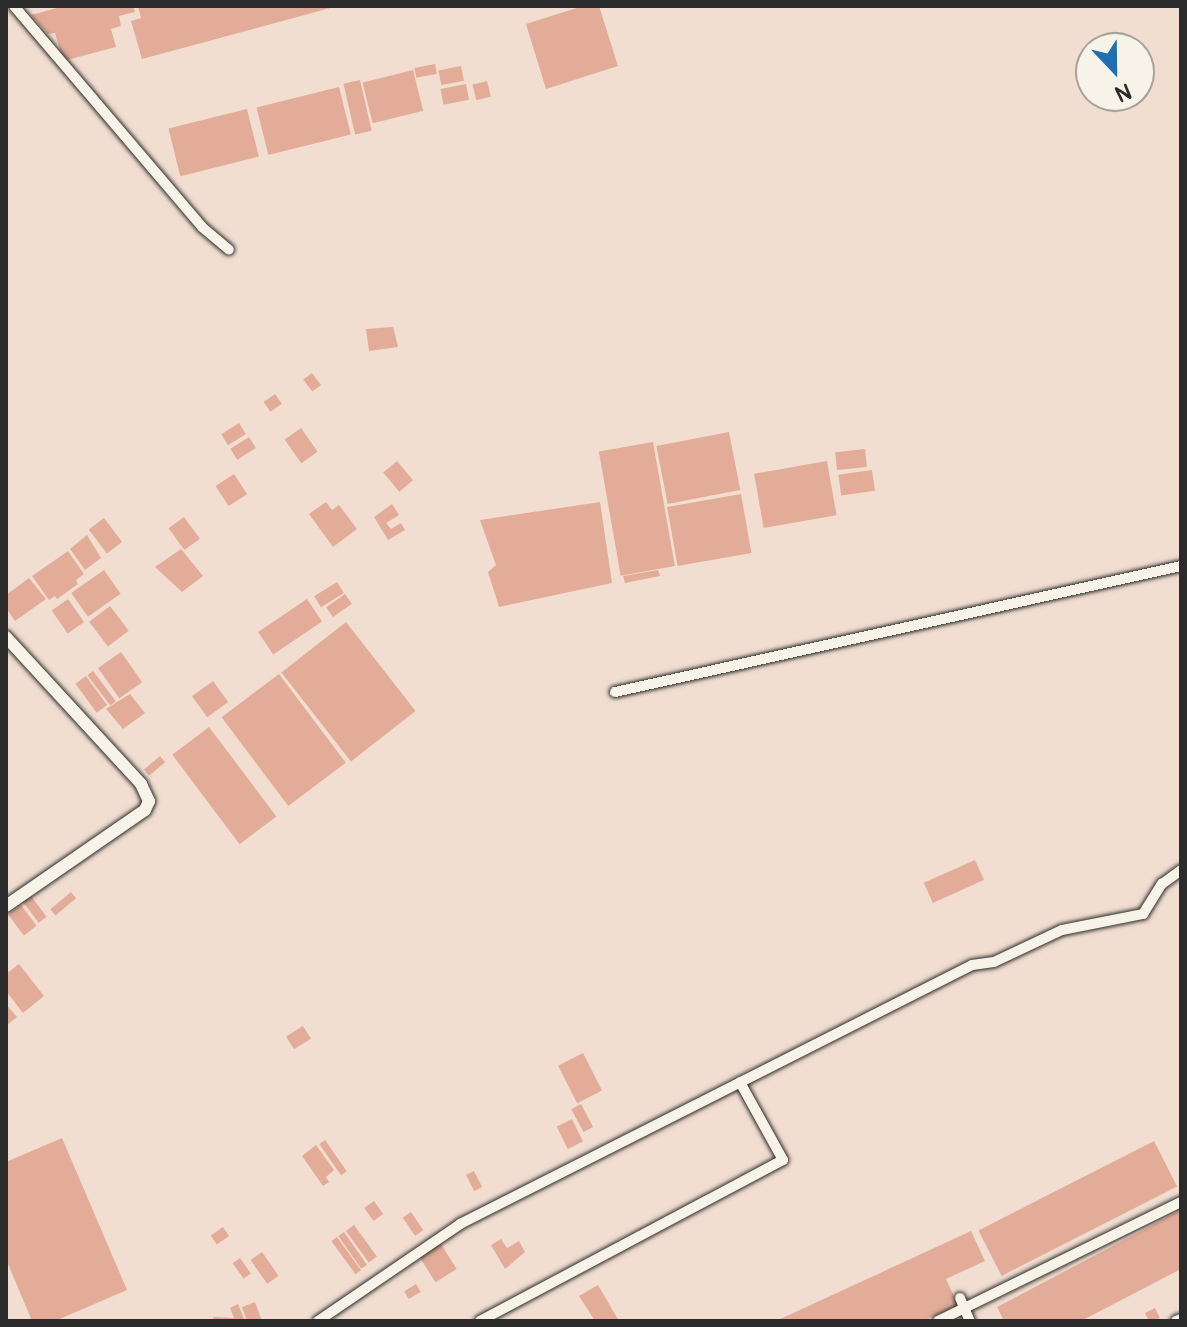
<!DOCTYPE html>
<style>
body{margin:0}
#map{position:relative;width:1187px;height:1327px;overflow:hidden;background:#f1ded0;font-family:Pangolin,sans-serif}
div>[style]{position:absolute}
.building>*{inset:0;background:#e3ac99;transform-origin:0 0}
.roads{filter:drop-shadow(0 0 2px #2b2b2b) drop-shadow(0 0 2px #2b2b2b)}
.minor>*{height:10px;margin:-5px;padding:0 5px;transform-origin:5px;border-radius:5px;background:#f7f3e8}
.tertiary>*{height:12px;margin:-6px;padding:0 6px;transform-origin:6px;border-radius:6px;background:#f7f3e8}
span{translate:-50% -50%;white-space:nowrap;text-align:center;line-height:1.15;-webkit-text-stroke:8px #f7f3e8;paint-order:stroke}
.frame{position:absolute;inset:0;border:8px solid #2b2b2b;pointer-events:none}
.north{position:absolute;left:1075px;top:32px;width:80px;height:80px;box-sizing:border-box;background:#f7f3e8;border:2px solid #a5a39c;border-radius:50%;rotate:158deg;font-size:22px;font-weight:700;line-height:32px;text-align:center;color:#2b2b2b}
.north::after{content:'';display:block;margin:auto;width:28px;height:36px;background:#1f6fb2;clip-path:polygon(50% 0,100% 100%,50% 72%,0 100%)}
</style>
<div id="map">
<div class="building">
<i style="clip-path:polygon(64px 6px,133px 6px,135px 12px,119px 16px,121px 26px,111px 29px,116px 47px,63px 61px,55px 33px,48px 34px,31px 15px)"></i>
<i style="clip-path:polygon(138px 6px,334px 6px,334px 7px,142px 59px,131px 21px,141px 18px)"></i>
<i style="clip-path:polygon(583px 6px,599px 6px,618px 66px,546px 89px,526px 24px)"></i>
<i style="left:435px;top:64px;width:10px;height:21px;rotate:79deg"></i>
<i style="left:461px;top:66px;width:15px;height:23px;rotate:79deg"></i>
<i style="left:413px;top:70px;width:42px;height:52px;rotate:76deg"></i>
<i style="left:360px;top:80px;width:52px;height:17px;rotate:77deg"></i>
<i style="left:487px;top:81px;width:16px;height:15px;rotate:76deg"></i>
<i style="left:466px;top:84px;width:16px;height:26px;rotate:79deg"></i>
<i style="left:339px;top:87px;width:49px;height:85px;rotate:76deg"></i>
<i style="left:247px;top:109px;width:49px;height:81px;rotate:76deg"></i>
<i style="clip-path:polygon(393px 327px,398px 347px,369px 351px,366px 329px)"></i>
<i style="left:312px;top:373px;width:15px;height:11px;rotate:53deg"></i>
<i style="left:275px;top:394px;width:12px;height:14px;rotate:55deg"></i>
<i style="left:239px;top:423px;width:13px;height:21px;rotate:58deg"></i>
<i style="left:301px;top:428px;width:29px;height:20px;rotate:55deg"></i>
<i style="left:729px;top:432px;width:59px;height:74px;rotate:79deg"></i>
<i style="left:249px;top:437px;width:13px;height:22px;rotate:58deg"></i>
<i style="left:653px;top:442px;width:126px;height:55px;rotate:80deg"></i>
<i style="left:865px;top:449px;width:18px;height:30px;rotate:84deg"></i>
<i style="left:397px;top:461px;width:25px;height:18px;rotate:50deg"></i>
<i style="left:827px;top:461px;width:55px;height:74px;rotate:80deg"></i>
<i style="left:872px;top:470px;width:21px;height:34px;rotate:82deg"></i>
<i style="left:234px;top:474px;width:24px;height:22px;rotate:57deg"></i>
<i style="left:741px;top:494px;width:60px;height:75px;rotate:80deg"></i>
<i style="clip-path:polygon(326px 502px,332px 510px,339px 505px,357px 529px,333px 547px,309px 514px)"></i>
<i style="clip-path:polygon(600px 502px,612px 583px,499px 607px,488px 572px,496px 565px,480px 520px)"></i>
<i style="clip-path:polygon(392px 504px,399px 515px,386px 523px,391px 529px,401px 523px,405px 530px,388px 540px,374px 517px)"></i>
<i style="left:184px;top:517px;width:27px;height:19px;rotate:54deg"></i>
<i style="left:104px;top:518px;width:30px;height:19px;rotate:53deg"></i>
<i style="clip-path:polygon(87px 535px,101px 558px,85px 570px,70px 549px)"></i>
<i style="clip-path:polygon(181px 549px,203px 576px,182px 592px,155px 567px)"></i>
<i style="clip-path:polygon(68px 551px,84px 574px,76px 580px,78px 584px,57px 599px,55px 596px,49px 600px,32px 576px)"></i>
<i style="left:104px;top:570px;width:29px;height:40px;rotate:55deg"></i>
<i style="clip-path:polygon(658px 570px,660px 576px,625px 583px,623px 576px)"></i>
<i style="clip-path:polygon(29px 578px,46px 599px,15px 621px,6px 608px,6px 595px)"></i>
<i style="left:337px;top:582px;width:13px;height:27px;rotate:58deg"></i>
<i style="left:345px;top:594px;width:12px;height:23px;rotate:55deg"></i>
<i style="left:68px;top:599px;width:28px;height:20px;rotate:55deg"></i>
<i style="left:307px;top:599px;width:27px;height:59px;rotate:56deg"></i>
<i style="left:110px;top:606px;width:31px;height:26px;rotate:53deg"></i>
<i style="left:346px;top:622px;width:113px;height:82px;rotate:52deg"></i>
<i style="left:121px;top:652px;width:37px;height:28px;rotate:55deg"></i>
<i style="left:93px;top:671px;width:38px;height:7px;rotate:53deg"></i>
<i style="left:279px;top:674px;width:111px;height:72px;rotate:53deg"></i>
<i style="left:86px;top:676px;width:36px;height:13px;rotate:54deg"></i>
<i style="left:213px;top:681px;width:26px;height:26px;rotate:54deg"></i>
<i style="clip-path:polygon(130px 694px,145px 713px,123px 729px,106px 709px)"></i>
<i style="left:209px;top:727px;width:112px;height:46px;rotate:53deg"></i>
<i style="left:160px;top:756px;width:8px;height:21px;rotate:50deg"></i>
<i style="left:975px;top:860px;width:22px;height:56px;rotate:66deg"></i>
<i style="left:71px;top:892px;width:8px;height:27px;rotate:50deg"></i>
<i style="left:31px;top:896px;width:26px;height:10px;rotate:53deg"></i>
<i style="left:21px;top:905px;width:26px;height:16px;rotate:53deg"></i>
<i style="clip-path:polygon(19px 964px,44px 996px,23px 1013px,6px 991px,6px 974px)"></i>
<i style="clip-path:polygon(6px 1004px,17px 1017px,6px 1026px)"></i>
<i style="left:303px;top:1026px;width:15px;height:20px;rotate:58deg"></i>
<i style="left:583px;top:1053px;width:42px;height:28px;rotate:63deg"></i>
<i style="left:581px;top:1104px;width:26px;height:11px;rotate:62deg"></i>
<i style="left:572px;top:1119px;width:25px;height:17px;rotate:64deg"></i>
<i style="clip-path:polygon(62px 1138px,127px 1290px,55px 1321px,32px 1321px,6px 1259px,6px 1162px)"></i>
<i style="left:325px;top:1140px;width:38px;height:7px;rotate:55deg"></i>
<i style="left:1154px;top:1141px;width:51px;height:197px;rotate:63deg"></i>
<i style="clip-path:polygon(316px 1145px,334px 1170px,326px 1177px,329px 1182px,323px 1186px,302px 1156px)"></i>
<i style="left:474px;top:1171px;width:18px;height:9px;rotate:63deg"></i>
<i style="left:374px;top:1201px;width:16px;height:12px;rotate:55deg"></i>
<i style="clip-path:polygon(1181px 1210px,1181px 1269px,1081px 1321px,1004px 1321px,997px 1307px)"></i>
<i style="left:411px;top:1212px;width:22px;height:10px;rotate:56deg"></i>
<i style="left:354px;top:1225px;width:39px;height:10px;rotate:54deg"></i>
<i style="left:223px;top:1227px;width:11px;height:15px;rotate:56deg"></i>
<i style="clip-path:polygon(971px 1231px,985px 1261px,946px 1279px,958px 1305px,923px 1321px,776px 1321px)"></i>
<i style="left:344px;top:1232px;width:40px;height:7px;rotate:55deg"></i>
<i style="left:436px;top:1236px;width:39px;height:25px;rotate:58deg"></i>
<i style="left:337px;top:1237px;width:41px;height:7px;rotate:54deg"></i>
<i style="clip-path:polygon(501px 1239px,507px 1248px,519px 1241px,525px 1252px,505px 1269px,491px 1245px)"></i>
<i style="left:262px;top:1252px;width:29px;height:14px;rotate:55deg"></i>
<i style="left:240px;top:1258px;width:19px;height:9px;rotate:55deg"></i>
<i style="left:416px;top:1284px;width:9px;height:14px;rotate:58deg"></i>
<i style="clip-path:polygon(598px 1285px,619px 1321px,595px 1321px,579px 1296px)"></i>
<i style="clip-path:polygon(255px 1302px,262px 1321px,247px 1321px,242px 1307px)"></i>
<i style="clip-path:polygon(238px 1304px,245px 1321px,215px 1321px,213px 1317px,234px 1318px,230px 1308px)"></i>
<i style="clip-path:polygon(1155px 1308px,1160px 1318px,1149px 1321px,1145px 1313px)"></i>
</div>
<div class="roads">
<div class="minor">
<i style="left:14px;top:6px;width:290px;rotate:49.6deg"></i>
<i style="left:202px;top:227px;width:35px;rotate:40deg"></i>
<i style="left:615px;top:692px;width:580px;rotate:-12.55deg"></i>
<i style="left:960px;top:1298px;width:25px;rotate:67deg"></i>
<i style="left:318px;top:1321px;width:172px;rotate:-34.3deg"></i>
<i style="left:460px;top:1224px;width:574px;rotate:-26.83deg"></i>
<i style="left:972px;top:965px;width:22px;rotate:-8deg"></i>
<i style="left:994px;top:962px;width:75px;rotate:-25.2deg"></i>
<i style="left:1062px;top:930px;width:83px;rotate:-11.2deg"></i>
<i style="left:1143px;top:914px;width:36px;rotate:-58deg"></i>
<i style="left:1162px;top:884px;width:24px;rotate:-36deg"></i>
<i style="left:480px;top:1321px;width:343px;rotate:-28deg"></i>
<i style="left:783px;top:1160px;width:89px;rotate:-118.9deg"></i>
<i style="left:938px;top:1321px;width:271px;rotate:-26.1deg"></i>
<i style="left:1176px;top:1321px;width:5px;rotate:-22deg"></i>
</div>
<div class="tertiary">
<i style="left:6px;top:637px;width:200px;rotate:47.4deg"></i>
<i style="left:141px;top:784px;width:19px;rotate:65deg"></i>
<i style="left:149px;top:801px;width:10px;rotate:114deg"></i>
<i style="left:145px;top:810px;width:169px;rotate:145.4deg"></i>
</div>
</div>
<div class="frame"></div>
<div class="north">N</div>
</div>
